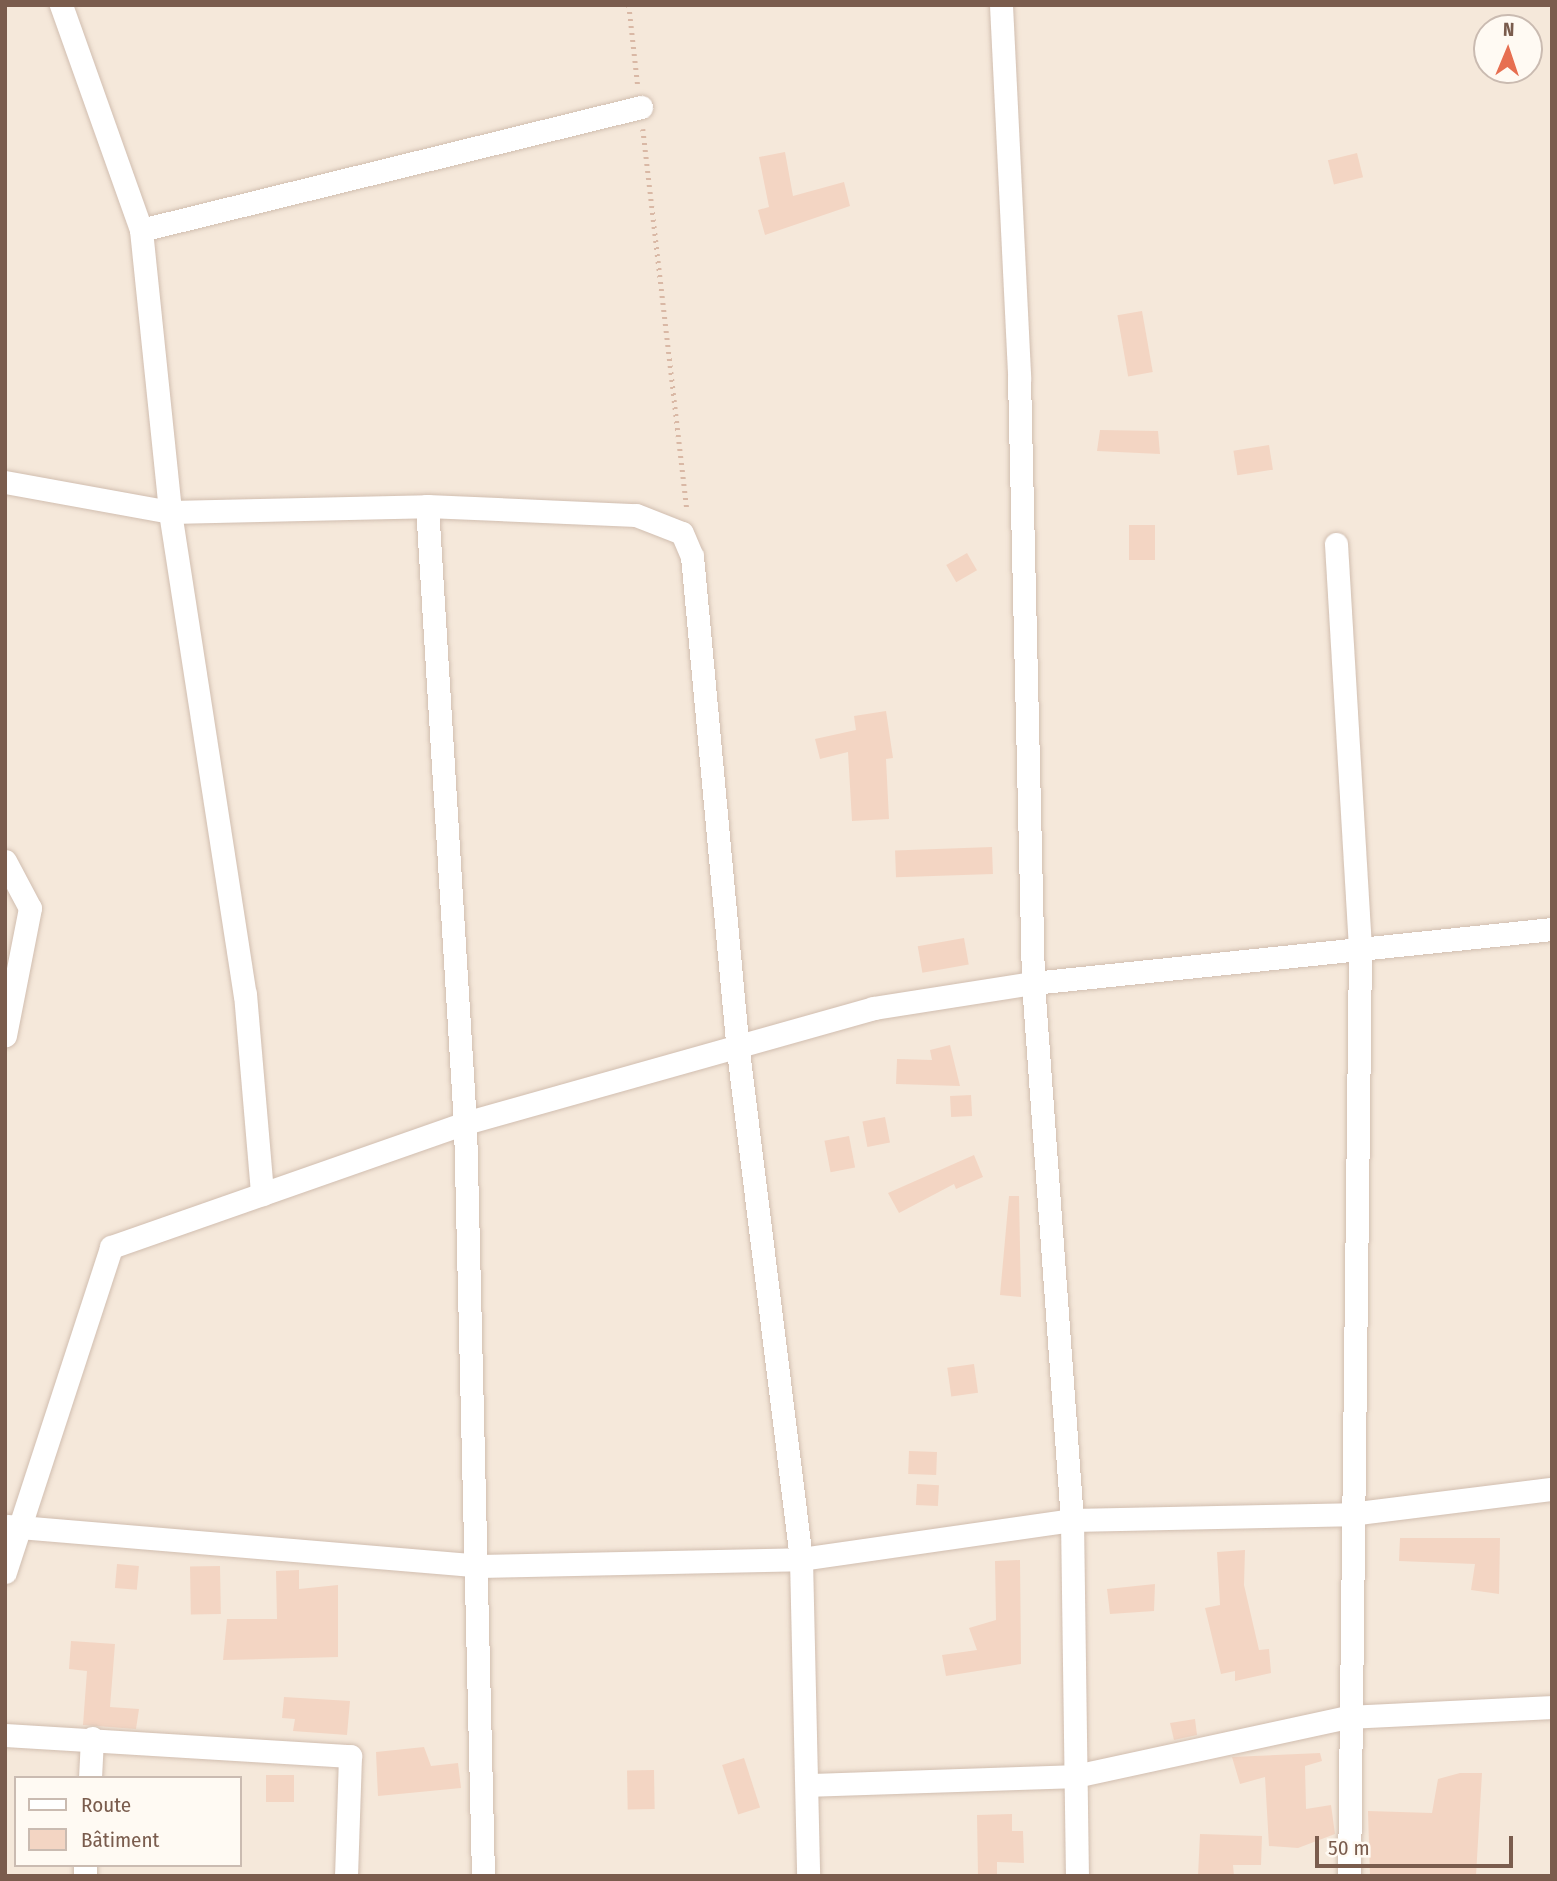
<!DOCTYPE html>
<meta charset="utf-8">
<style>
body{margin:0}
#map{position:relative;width:1557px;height:1881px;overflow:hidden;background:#fdf6ec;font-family:"Fira Sans Condensed",sans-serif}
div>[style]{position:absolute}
.residential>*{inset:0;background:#f5e8da}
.building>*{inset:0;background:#f3d5c3;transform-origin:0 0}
.path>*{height:4.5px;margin-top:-2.25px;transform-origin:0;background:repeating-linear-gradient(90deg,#d9b8a5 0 2px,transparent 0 7px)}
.roads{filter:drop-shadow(0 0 2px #d1beb0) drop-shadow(0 0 2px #d1beb0)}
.minor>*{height:23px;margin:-11.5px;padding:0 11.5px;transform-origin:11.5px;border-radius:11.5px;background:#fff}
span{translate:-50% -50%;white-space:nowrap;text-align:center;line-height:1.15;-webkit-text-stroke:7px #fffaf3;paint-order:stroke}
.frame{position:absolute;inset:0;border:7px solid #7a5c4d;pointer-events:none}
.legend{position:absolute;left:14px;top:1776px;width:228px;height:91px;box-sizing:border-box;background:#fffaf3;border:2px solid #cabbb1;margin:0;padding:9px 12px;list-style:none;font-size:21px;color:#7a5c4d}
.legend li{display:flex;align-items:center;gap:14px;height:35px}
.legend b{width:35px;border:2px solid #cabbb1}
.north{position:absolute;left:1473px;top:14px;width:70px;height:70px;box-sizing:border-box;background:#fffaf3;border:2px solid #cabbb1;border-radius:50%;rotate:2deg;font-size:19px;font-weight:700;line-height:28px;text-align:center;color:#7a5c4d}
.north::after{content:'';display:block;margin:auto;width:24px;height:32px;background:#e76f51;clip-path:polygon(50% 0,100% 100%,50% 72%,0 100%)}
.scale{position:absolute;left:1315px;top:1836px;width:198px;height:32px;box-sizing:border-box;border:4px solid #7a5c4d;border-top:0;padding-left:9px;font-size:21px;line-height:24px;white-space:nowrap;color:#7a5c4d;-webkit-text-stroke:5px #fffaf3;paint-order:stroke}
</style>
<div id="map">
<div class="residential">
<i style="clip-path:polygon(evenodd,5px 5px,1552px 5px,1552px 1876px,5px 1876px,5px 5px,1487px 28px,1529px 28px,1529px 70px,1487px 70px,1487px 28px,5px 5px,16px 1778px,240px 1778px,240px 1865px,16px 1865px,16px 1778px)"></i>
</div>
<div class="building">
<i style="clip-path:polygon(785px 152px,793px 196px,844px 182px,850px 206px,765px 235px,758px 210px,769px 207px,759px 157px)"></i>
<i style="left:1357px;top:153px;width:25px;height:30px;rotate:76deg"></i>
<i style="left:1142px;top:311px;width:62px;height:25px;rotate:80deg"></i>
<i style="clip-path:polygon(1100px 430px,1158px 431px,1160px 454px,1097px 451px)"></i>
<i style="left:1269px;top:445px;width:25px;height:36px;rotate:81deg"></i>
<i style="left:1129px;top:525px;width:26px;height:35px"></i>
<i style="left:967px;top:553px;width:20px;height:24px;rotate:60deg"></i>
<i style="clip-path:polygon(886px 711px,893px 758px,886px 759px,889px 819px,852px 821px,848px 752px,820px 759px,815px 739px,856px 730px,854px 716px)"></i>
<i style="left:992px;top:847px;width:27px;height:97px;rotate:88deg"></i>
<i style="left:964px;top:938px;width:27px;height:47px;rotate:80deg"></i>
<i style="clip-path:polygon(950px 1045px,960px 1086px,896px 1084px,897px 1059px,932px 1060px,930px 1050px)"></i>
<i style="left:971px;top:1095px;width:21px;height:21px;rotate:87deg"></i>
<i style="left:885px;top:1117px;width:26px;height:23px;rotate:79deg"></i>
<i style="left:849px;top:1136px;width:32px;height:25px;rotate:79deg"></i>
<i style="clip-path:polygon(974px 1155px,983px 1177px,956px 1189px,954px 1184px,899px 1213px,888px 1193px)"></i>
<i style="clip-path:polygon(1009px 1196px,1019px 1196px,1021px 1297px,1000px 1295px)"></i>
<i style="left:974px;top:1364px;width:29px;height:27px;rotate:82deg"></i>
<i style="left:909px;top:1451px;width:28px;height:23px;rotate:2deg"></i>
<i style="left:917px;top:1484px;width:22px;height:21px;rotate:3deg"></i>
<i style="clip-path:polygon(1400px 1538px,1500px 1538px,1499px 1594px,1471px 1590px,1475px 1564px,1399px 1561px)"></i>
<i style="clip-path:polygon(1245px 1550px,1244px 1585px,1259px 1650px,1269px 1649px,1271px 1673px,1235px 1681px,1235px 1671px,1221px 1674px,1205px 1608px,1220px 1605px,1217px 1552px)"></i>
<i style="clip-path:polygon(1020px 1560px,1021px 1664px,946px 1676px,942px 1655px,977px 1650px,969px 1628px,996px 1620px,995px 1561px)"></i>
<i style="left:117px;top:1564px;width:22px;height:24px;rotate:5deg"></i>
<i style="left:220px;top:1566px;width:48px;height:30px;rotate:89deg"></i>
<i style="clip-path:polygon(299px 1570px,299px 1589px,338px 1585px,338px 1657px,223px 1660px,227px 1619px,277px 1619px,276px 1571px)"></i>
<i style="clip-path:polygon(1155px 1584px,1154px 1611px,1110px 1614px,1107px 1589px)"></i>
<i style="clip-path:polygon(71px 1641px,115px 1644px,110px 1707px,139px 1709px,136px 1729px,83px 1725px,87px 1671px,69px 1669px)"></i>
<i style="clip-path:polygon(284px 1697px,350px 1701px,347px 1735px,293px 1731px,295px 1719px,282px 1718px)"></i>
<i style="clip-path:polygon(1195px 1719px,1197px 1735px,1174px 1740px,1170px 1723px)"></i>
<i style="clip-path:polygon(424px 1747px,431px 1766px,458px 1763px,461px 1788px,378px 1796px,376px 1752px)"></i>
<i style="clip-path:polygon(1320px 1753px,1322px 1761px,1305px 1766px,1306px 1809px,1331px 1805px,1335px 1834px,1298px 1848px,1269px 1846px,1265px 1777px,1240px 1784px,1232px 1757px)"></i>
<i style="left:744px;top:1758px;width:52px;height:23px;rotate:72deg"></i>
<i style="left:654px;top:1770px;width:39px;height:27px;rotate:89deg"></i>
<i style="clip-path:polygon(1460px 1773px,1482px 1773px,1476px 1876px,1370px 1876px,1368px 1811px,1432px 1813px,1438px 1779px)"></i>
<i style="left:266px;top:1775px;width:28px;height:27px"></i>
<i style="clip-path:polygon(1012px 1814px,1012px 1831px,1023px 1831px,1024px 1863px,997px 1862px,997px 1876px,978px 1876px,977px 1815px)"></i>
<i style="clip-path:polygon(1200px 1834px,1262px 1836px,1261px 1865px,1233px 1865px,1234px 1876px,1198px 1876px)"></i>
</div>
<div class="path">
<i style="left:629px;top:5px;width:81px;rotate:83.7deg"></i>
<i style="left:643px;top:129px;width:384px;rotate:83.4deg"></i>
</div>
<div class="roads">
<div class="minor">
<i style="left:61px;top:5px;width:239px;rotate:70.4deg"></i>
<i style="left:141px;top:230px;width:283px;rotate:84.1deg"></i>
<i style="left:170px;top:512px;width:488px;rotate:81.2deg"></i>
<i style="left:245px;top:994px;width:201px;rotate:85.1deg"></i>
<i style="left:1001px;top:5px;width:373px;rotate:87.2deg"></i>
<i style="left:1019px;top:378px;width:605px;rotate:88.67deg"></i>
<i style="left:1033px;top:983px;width:538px;rotate:85.85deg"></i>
<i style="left:1072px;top:1520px;width:356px;rotate:89.2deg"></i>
<i style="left:141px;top:230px;width:515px;rotate:-13.82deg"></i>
<i style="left:5px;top:482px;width:168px;rotate:10.3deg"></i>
<i style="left:170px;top:512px;width:257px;rotate:-1.3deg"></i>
<i style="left:427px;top:506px;width:209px;rotate:2.5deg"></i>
<i style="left:636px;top:515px;width:49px;rotate:21.4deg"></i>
<i style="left:682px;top:533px;width:25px;rotate:67deg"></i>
<i style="left:692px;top:556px;width:497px;rotate:84.7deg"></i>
<i style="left:738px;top:1051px;width:512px;rotate:82.93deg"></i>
<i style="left:801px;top:1559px;width:317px;rotate:88.7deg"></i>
<i style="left:427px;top:506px;width:618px;rotate:86.48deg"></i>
<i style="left:465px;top:1123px;width:753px;rotate:88.63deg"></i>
<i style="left:1336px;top:544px;width:406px;rotate:86.6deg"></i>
<i style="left:1360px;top:949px;width:927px;rotate:90.68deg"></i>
<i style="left:5px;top:861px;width:53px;rotate:62deg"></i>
<i style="left:30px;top:908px;width:130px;rotate:101.1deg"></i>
<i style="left:7px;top:1526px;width:474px;rotate:4.8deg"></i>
<i style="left:479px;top:1566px;width:322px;rotate:-1.2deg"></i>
<i style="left:801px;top:1559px;width:274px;rotate:-8.2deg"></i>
<i style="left:1072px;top:1520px;width:278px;rotate:-1.2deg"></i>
<i style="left:1350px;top:1514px;width:204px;rotate:-7.1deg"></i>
<i style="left:5px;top:1572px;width:342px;rotate:-71.9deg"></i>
<i style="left:111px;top:1247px;width:375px;rotate:-19.3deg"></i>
<i style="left:465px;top:1123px;width:424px;rotate:-15.7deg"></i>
<i style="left:873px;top:1008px;width:162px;rotate:-8.9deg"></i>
<i style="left:1033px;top:983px;width:522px;rotate:-5.94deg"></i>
<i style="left:5px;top:1735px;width:346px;rotate:3.5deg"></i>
<i style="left:350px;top:1756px;width:120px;rotate:91.9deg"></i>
<i style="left:90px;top:1778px;width:40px;rotate:-87.1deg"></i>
<i style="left:808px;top:1785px;width:267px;rotate:-1.9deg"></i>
<i style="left:1075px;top:1776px;width:279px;rotate:-12.2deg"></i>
<i style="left:1348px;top:1717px;width:204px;rotate:-2.8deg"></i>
<i style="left:85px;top:1876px;width:11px;rotate:-90deg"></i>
</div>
</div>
<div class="frame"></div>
<ul class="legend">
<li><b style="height:9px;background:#fff"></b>Route</li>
<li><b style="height:19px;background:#f3d5c3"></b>Bâtiment</li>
</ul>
<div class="north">N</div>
<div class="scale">50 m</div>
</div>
